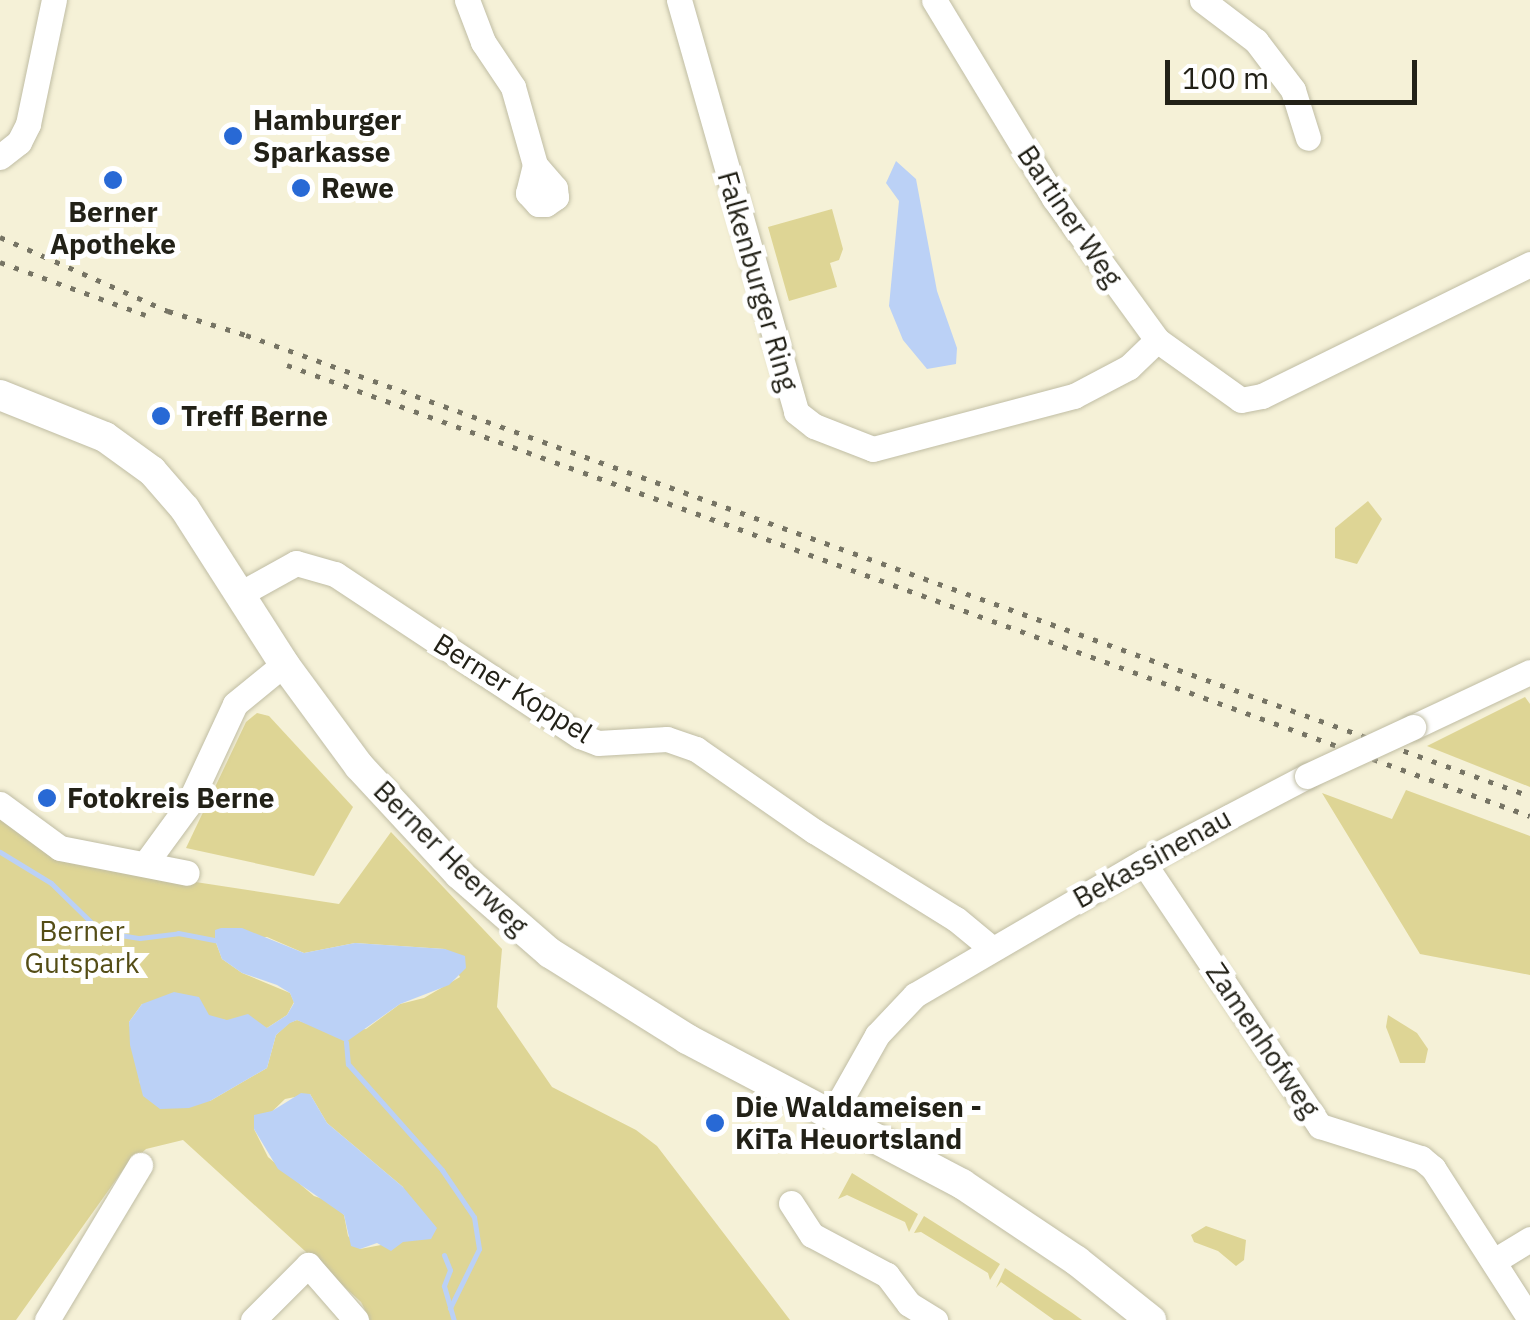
<!DOCTYPE html>
<style>
body{margin:0}
#map{position:relative;width:1530px;height:1320px;overflow:hidden;background:#f5f1d7;font-family:"IBM Plex Sans",sans-serif}
div>[style]{position:absolute}
.green>*{inset:0;background:#ded595}
.water>*{inset:0;background:#bbd1f6}
.stream>*{height:5px;margin:-2.5px;padding:0 2.5px;transform-origin:2.5px;border-radius:2.5px;background:#bbd1f6}
.roads{filter:drop-shadow(0 0 2px #c0bda4) drop-shadow(0 0 2px #c0bda4)}
.minor>*{height:25px;margin:-12.5px;padding:0 12.5px;transform-origin:12.5px;border-radius:12.5px;background:#fff}
.major>*{height:30px;margin:-15px;padding:0 15px;transform-origin:15px;border-radius:15px;background:#fff}
.rail>*{height:5px;margin-top:-2.5px;transform-origin:0;background:repeating-linear-gradient(90deg,#767464 0 5px,transparent 0 15px)}
.bridges{filter:drop-shadow(0 0 2px #c0bda4) drop-shadow(0 0 2px #c0bda4)}
.minor-bridge>*{height:25px;margin:-12.5px;padding:0 12.5px;transform-origin:12.5px;border-radius:12.5px;background:#fff}
.dots>*{width:28px;height:28px;translate:-50% -50%;box-sizing:border-box;border:5px solid #fff;border-radius:50%}
span{translate:-50% -50%;white-space:nowrap;text-align:center;line-height:1.15;-webkit-text-stroke:10px #fff;paint-order:stroke}
.poi-label{font-size:28px;color:#222117;font-weight:700}
.left{translate:0 -50%;text-align:left}
.street-label{font-size:28px;color:#222117}
.park-label{font-size:28px;color:#544d16}
.scale{position:absolute;left:1165px;top:60px;width:252px;height:45px;box-sizing:border-box;border:5px solid #222117;border-top:0;padding-left:12px;font-size:30px;line-height:35px;white-space:nowrap;color:#222117;-webkit-text-stroke:8px #fff;paint-order:stroke}
</style>
<div id="map">
<div class="green">
<i style="clip-path:polygon(832px 209px,843px 249px,839px 260px,830px 263px,837px 287px,789px 301px,768px 227px)"></i>
<i style="clip-path:polygon(1368px 501px,1382px 519px,1357px 564px,1335px 558px,1335px 528px)"></i>
<i style="clip-path:polygon(1525px 697px,1530px 704px,1530px 787px,1427px 746px)"></i>
<i style="clip-path:polygon(257px 713px,269px 716px,353px 807px,314px 876px,186px 848px,246px 722px)"></i>
<i style="clip-path:polygon(1406px 790px,1530px 836px,1530px 975px,1420px 954px,1322px 793px,1392px 819px)"></i>
<i style="clip-path:polygon(evenodd,0 818px,58px 861px,339px 904px,391px 832px,502px 949px,497px 1007px,552px 1087px,636px 1130px,657px 1146px,790px 1320px,370px 1320px,361px 1302px,183px 1140px,146px 1149px,123px 1170px,16px 1320px,0 1320px,0 818px,267px 937px,304px 953px,355px 943px,445px 949px,460px 977px,424px 998px,400px 1004px,366px 1029px,330px 1032px,297px 1020px,289px 1023px,276px 1035px,267px 1068px,210px 1101px,140px 1084px,129px 1022px,142px 1004px,267px 1028px,287px 1015px,294px 1002px,290px 993px,242px 973px,222px 959px,215px 940px,267px 937px,0 818px,310px 1094px,327px 1123px,403px 1187px,418px 1238px,360px 1249px,348px 1236px,344px 1215px,332px 1202px,314px 1196px,268px 1157px,254px 1129px,285px 1099px,310px 1094px)"></i>
<i style="clip-path:polygon(1388px 1015px,1417px 1033px,1428px 1049px,1425px 1063px,1400px 1063px,1386px 1027px)"></i>
<i style="clip-path:polygon(852px 1173px,918px 1214px,909px 1232px,905px 1222px,894px 1217px,847px 1195px,838px 1199px)"></i>
<i style="clip-path:polygon(924px 1216px,1000px 1264px,990px 1280px,988px 1273px,921px 1232px,914px 1233px)"></i>
<i style="clip-path:polygon(1206px 1226px,1246px 1240px,1244px 1260px,1236px 1266px,1218px 1251px,1194px 1242px,1191px 1235px)"></i>
<i style="clip-path:polygon(1005px 1268px,1071px 1312px,1082px 1320px,1054px 1320px,1001px 1282px,996px 1288px)"></i>
</div>
<div class="water">
<i style="clip-path:polygon(896px 161px,916px 179px,937px 291px,957px 348px,956px 364px,927px 369px,903px 340px,889px 306px,899px 201px,886px 183px)"></i>
<i style="clip-path:polygon(221px 928px,242px 928px,304px 953px,355px 943px,445px 949px,465px 956px,466px 968px,449px 985px,400px 1004px,346px 1042px,297px 1020px,290px 1023px,276px 1035px,267px 1068px,210px 1101px,189px 1108px,160px 1109px,143px 1096px,130px 1045px,129px 1022px,142px 1004px,174px 992px,199px 997px,209px 1015px,227px 1020px,248px 1014px,267px 1028px,287px 1015px,294px 1003px,290px 993px,277px 985px,242px 973px,222px 959px,215px 940px,215px 930px)"></i>
<i style="clip-path:polygon(301px 1093px,310px 1094px,327px 1123px,403px 1187px,437px 1228px,431px 1239px,403px 1242px,391px 1251px,377px 1243px,360px 1249px,351px 1246px,344px 1215px,278px 1169px,254px 1129px,254px 1115px,272px 1111px)"></i>
</div>
<div class="stream">
<i style="left:0;top:852px;width:60px;rotate:31.3deg"></i>
<i style="left:51px;top:883px;width:70px;rotate:44.4deg"></i>
<i style="left:101px;top:932px;width:39px;rotate:9deg"></i>
<i style="left:140px;top:938px;width:38px;rotate:-7deg"></i>
<i style="left:178px;top:933px;width:38px;rotate:11deg"></i>
<i style="left:346px;top:1042px;width:22px;rotate:85deg"></i>
<i style="left:348px;top:1064px;width:142px;rotate:48.4deg"></i>
<i style="left:442px;top:1170px;width:57px;rotate:55.8deg"></i>
<i style="left:474px;top:1217px;width:32px;rotate:81deg"></i>
<i style="left:479px;top:1249px;width:66px;rotate:116.2deg"></i>
<i style="left:444px;top:1255px;width:16px;rotate:68deg"></i>
<i style="left:450px;top:1270px;width:17px;rotate:111deg"></i>
<i style="left:444px;top:1286px;width:35px;rotate:74deg"></i>
</div>
<div class="roads">
<div class="minor">
<i style="left:467px;top:0;width:45px;rotate:69.1deg"></i>
<i style="left:483px;top:42px;width:54px;rotate:56.3deg"></i>
<i style="left:513px;top:87px;width:81px;rotate:74.2deg"></i>
<i style="left:535px;top:165px;width:30px;rotate:49deg"></i>
<i style="left:555px;top:188px;width:9px;rotate:84deg"></i>
<i style="left:556px;top:197px;width:12px;rotate:145deg"></i>
<i style="left:546px;top:204px;width:8px;rotate:180deg"></i>
<i style="left:538px;top:204px;width:15px;rotate:-132deg"></i>
<i style="left:528px;top:193px;width:29px;rotate:-76deg"></i>
<i style="left:679px;top:0;width:428px;rotate:74.1deg"></i>
<i style="left:796px;top:412px;width:23px;rotate:38deg"></i>
<i style="left:814px;top:426px;width:63px;rotate:21.3deg"></i>
<i style="left:873px;top:449px;width:208px;rotate:-14.8deg"></i>
<i style="left:1074px;top:396px;width:62px;rotate:-27.8deg"></i>
<i style="left:1129px;top:367px;width:39px;rotate:-44deg"></i>
<i style="left:934px;top:0;width:232px;rotate:58.8deg"></i>
<i style="left:1054px;top:198px;width:175px;rotate:54deg"></i>
<i style="left:1157px;top:340px;width:103px;rotate:35.5deg"></i>
<i style="left:1241px;top:400px;width:21px;rotate:-11deg"></i>
<i style="left:1262px;top:396px;width:299px;rotate:-26.2deg"></i>
<i style="left:1202px;top:0;width:68px;rotate:37.2deg"></i>
<i style="left:1256px;top:41px;width:61px;rotate:52.9deg"></i>
<i style="left:1293px;top:90px;width:50px;rotate:72.6deg"></i>
<i style="left:0;top:157px;width:24px;rotate:-38deg"></i>
<i style="left:19px;top:142px;width:20px;rotate:-63deg"></i>
<i style="left:28px;top:124px;width:127px;rotate:-78.2deg"></i>
<i style="left:240px;top:594px;width:64px;rotate:-29deg"></i>
<i style="left:296px;top:563px;width:41px;rotate:15.8deg"></i>
<i style="left:335px;top:574px;width:294px;rotate:33.5deg"></i>
<i style="left:580px;top:736px;width:19px;rotate:21deg"></i>
<i style="left:598px;top:743px;width:69px;rotate:-3.3deg"></i>
<i style="left:667px;top:739px;width:31px;rotate:19deg"></i>
<i style="left:696px;top:749px;width:144px;rotate:34.8deg"></i>
<i style="left:814px;top:831px;width:167px;rotate:31.8deg"></i>
<i style="left:956px;top:919px;width:45px;rotate:39.6deg"></i>
<i style="left:1413px;top:727px;width:129px;rotate:-25.2deg"></i>
<i style="left:0;top:804px;width:74px;rotate:36.3deg"></i>
<i style="left:60px;top:848px;width:129px;rotate:11.1deg"></i>
<i style="left:1143px;top:862px;width:318px;rotate:56.2deg"></i>
<i style="left:1320px;top:1126px;width:106px;rotate:17.6deg"></i>
<i style="left:1421px;top:1158px;width:16px;rotate:40deg"></i>
<i style="left:1433px;top:1168px;width:179px;rotate:57.3deg"></i>
<i style="left:145px;top:864px;width:73px;rotate:-53.9deg"></i>
<i style="left:188px;top:805px;width:111px;rotate:-65deg"></i>
<i style="left:235px;top:704px;width:63px;rotate:-39.2deg"></i>
<i style="left:832px;top:1115px;width:92px;rotate:-60.6deg"></i>
<i style="left:877px;top:1035px;width:55px;rotate:-46.5deg"></i>
<i style="left:915px;top:995px;width:264px;rotate:-30.3deg"></i>
<i style="left:1143px;top:862px;width:185px;rotate:-27.7deg"></i>
<i style="left:791px;top:1203px;width:38px;rotate:57deg"></i>
<i style="left:812px;top:1235px;width:85px;rotate:28.1deg"></i>
<i style="left:887px;top:1275px;width:36px;rotate:53deg"></i>
<i style="left:909px;top:1304px;width:31px;rotate:32deg"></i>
<i style="left:1494px;top:1261px;width:42px;rotate:-31.4deg"></i>
<i style="left:47px;top:1320px;width:181px;rotate:-59deg"></i>
<i style="left:253px;top:1320px;width:78px;rotate:-45deg"></i>
<i style="left:308px;top:1265px;width:73px;rotate:48.9deg"></i>
</div>
<div class="major">
<i style="left:0;top:395px;width:113px;rotate:21.8deg"></i>
<i style="left:105px;top:437px;width:58px;rotate:35.9deg"></i>
<i style="left:152px;top:471px;width:50px;rotate:49deg"></i>
<i style="left:185px;top:509px;width:184px;rotate:57.4deg"></i>
<i style="left:284px;top:664px;width:127px;rotate:53.7deg"></i>
<i style="left:359px;top:766px;width:147px;rotate:47.2deg"></i>
<i style="left:459px;top:874px;width:121px;rotate:41deg"></i>
<i style="left:550px;top:953px;width:162px;rotate:32.1deg"></i>
<i style="left:687px;top:1039px;width:311px;rotate:27.8deg"></i>
<i style="left:962px;top:1184px;width:138px;rotate:33.8deg"></i>
<i style="left:1077px;top:1261px;width:95px;rotate:38.6deg"></i>
</div>
</div>
<div class="rail">
<i style="left:0;top:237px;width:184px;rotate:23.8deg"></i>
<i style="left:168px;top:311px;width:82px;rotate:17.1deg"></i>
<i style="left:246px;top:335px;width:1364px;rotate:19.75deg"></i>
<i style="left:0;top:262px;width:155px;rotate:20deg"></i>
<i style="left:287px;top:365px;width:1322px;rotate:19.94deg"></i>
</div>
<div class="bridges">
<div class="minor-bridge">
<i style="left:1307px;top:776px;width:117px;rotate:-24.8deg"></i>
</div>
</div>
<div class="dots">
<i style="left:233px;top:136px;background:#2869d5"></i>
<i style="left:113px;top:180px;background:#2869d5"></i>
<i style="left:301px;top:188px;background:#2869d5"></i>
<i style="left:161px;top:416px;background:#2869d5"></i>
<i style="left:47px;top:798px;background:#2869d5"></i>
<i style="left:715px;top:1123px;background:#2869d5"></i>
</div>
<div class="poi-label">
<span class="left" style="left:253px;top:136px">Hamburger<br>Sparkasse</span>
<span class="left" style="left:321px;top:188px">Rewe</span>
<span style="left:113px;top:228px">Berner<br>Apotheke</span>
<span class="left" style="left:181px;top:416px">Treff Berne</span>
<span class="left" style="left:67px;top:798px">Fotokreis Berne</span>
<span class="left" style="left:735px;top:1123px">Die Waldameisen -<br>KiTa Heuortsland</span>
</div>
<div class="street-label">
<span style="left:1070px;top:216px;rotate:56deg">Bartiner Weg</span>
<span style="left:758px;top:281px;rotate:74deg">Falkenburger Ring</span>
<span style="left:513px;top:688px;rotate:32deg">Berner Koppel</span>
<span style="left:451px;top:858px;rotate:45deg">Berner Heerweg</span>
<span style="left:1152px;top:858px;rotate:-29deg">Bekassinenau</span>
<span style="left:1263px;top:1040px;rotate:56deg">Zamenhofweg</span>
</div>
<div class="park-label">
<span style="left:82px;top:947px">Berner<br>Gutspark</span>
</div>
<div class="scale">100 m</div>
</div>
